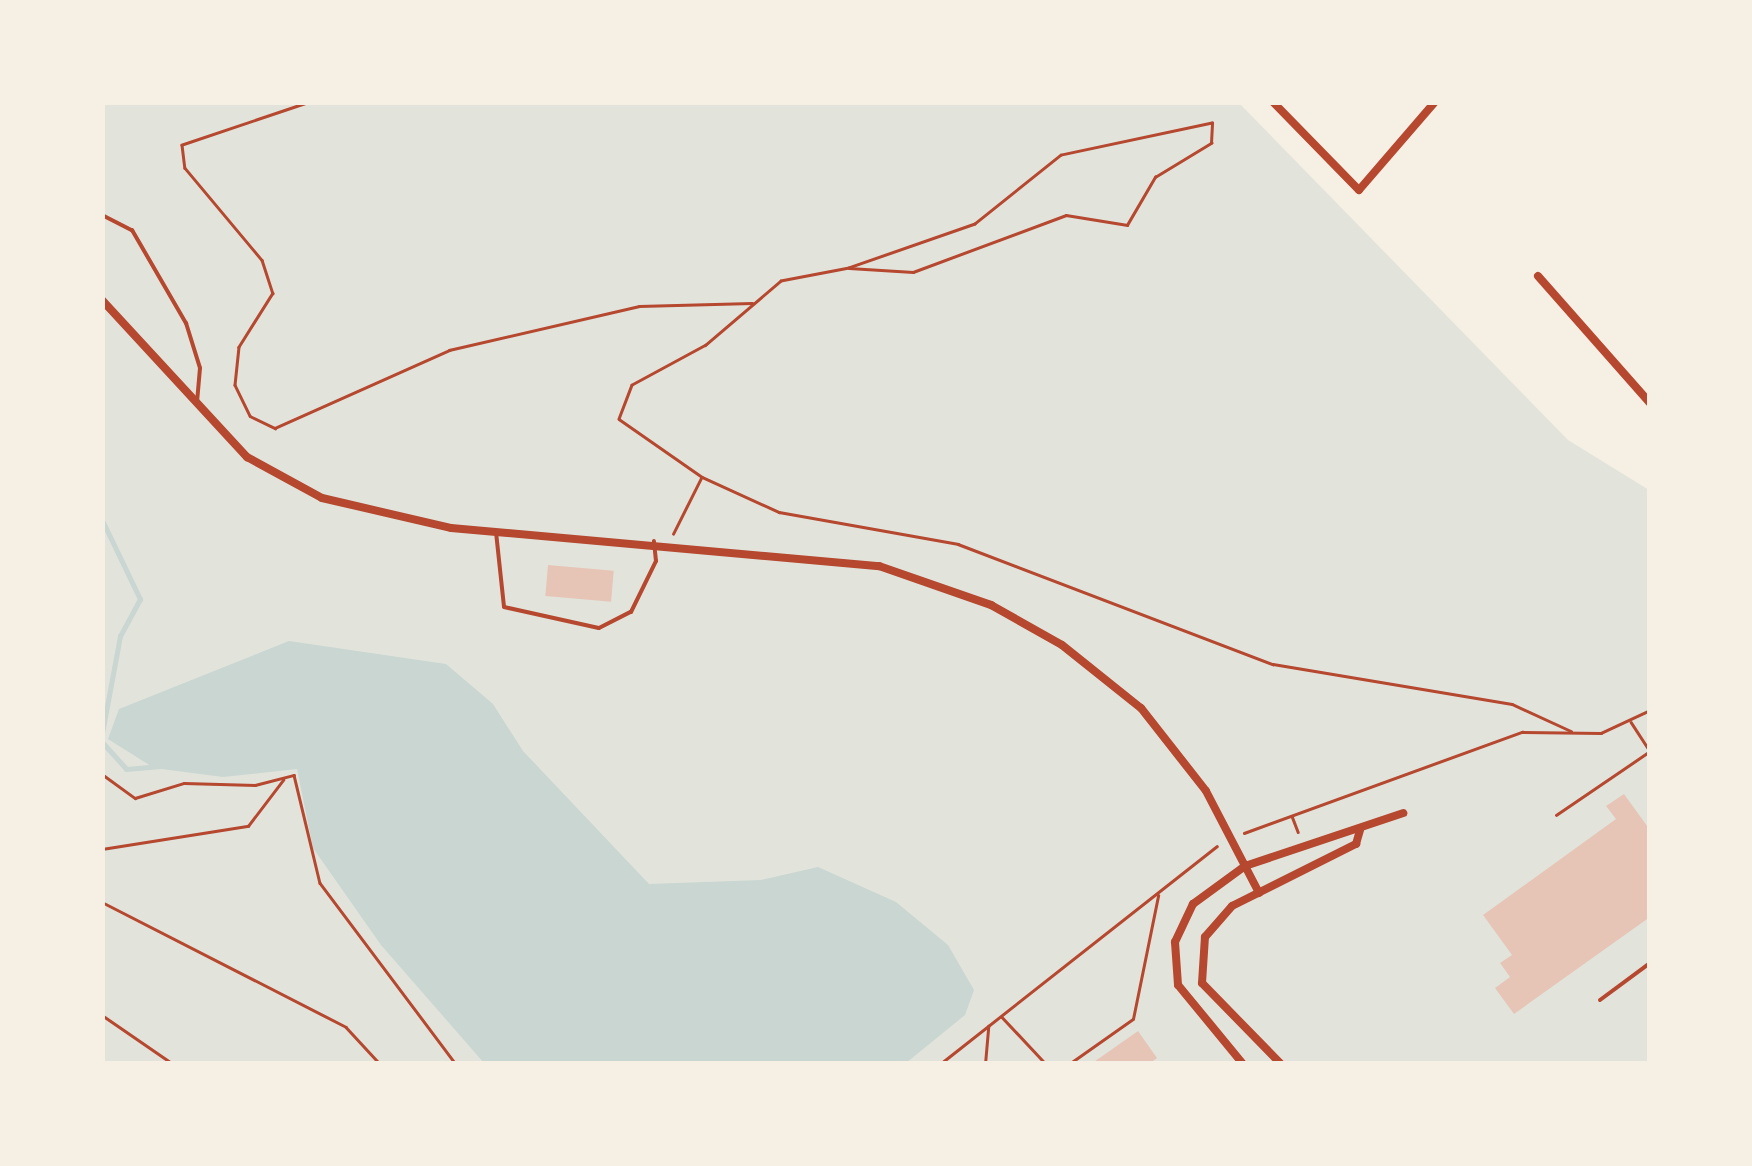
<!DOCTYPE html>
<style>
body{margin:0}
#map{position:relative;width:1752px;height:1166px;overflow:hidden;background:#f6efe4;font-family:"Exo 2",sans-serif}
div>[style]{position:absolute}
.green>*{inset:0;background:#e2e4dc}
.water>*{inset:0;background:#c9d6d2}
.stream>*{height:5px;margin:-2.5px;padding:0 2.5px;transform-origin:2.5px;border-radius:2.5px;background:#c9d6d2}
.building>*{inset:0;background:#e6c5b7;transform-origin:0 0}
.path>*{height:2.5px;margin:-1.25px;padding:0 1.25px;transform-origin:1.25px;border-radius:1.25px;background:#b5482f}
.service>*{height:4px;margin:-2px;padding:0 2px;transform-origin:2px;border-radius:2px;background:#b5482f}
.minor>*{height:8px;margin:-4px;padding:0 4px;transform-origin:4px;border-radius:4px;background:#b5482f}
span{translate:-50% -50%;white-space:nowrap;text-align:center;line-height:1.15;-webkit-text-stroke:8px #f6efe4;paint-order:stroke}
.frame{position:absolute;inset:0;border:105px solid #f6efe4;pointer-events:none}
</style>
<div id="map">
<div class="green">
<i style="clip-path:polygon(102px 103px,1239px 103px,1568px 440px,1649px 490px,1649px 1063px,103px 1063px)"></i>
</div>
<div class="water">
<i style="clip-path:polygon(289px 641px,446px 664px,493px 704px,523px 751px,649px 884px,761px 880px,818px 867px,896px 902px,948px 945px,974px 990px,965px 1015px,906px 1063px,484px 1063px,381px 945px,313px 848px,297px 769px,223px 777px,154px 768px,108px 739px,119px 709px)"></i>
</div>
<div class="stream">
<i style="left:102px;top:520px;width:88px;rotate:64.3deg"></i>
<i style="left:140px;top:599px;width:42px;rotate:118.4deg"></i>
<i style="left:120px;top:636px;width:99px;rotate:100.5deg"></i>
<i style="left:102px;top:742px;width:36px;rotate:48deg"></i>
<i style="left:126px;top:769px;width:35px;rotate:-5deg"></i>
</div>
<div class="building">
<i style="left:548px;top:565px;width:66px;height:31px;rotate:5deg"></i>
<i style="clip-path:polygon(1624px 794px,1650px 830px,1650px 917px,1514px 1014px,1495px 988px,1510px 977px,1500px 963px,1512px 955px,1483px 915px,1616px 819px,1606px 806px)"></i>
<i style="clip-path:polygon(1138px 1031px,1157px 1058px,1149px 1064px,1091px 1064px)"></i>
</div>
<div class="path">
<i style="left:310px;top:102px;width:135px;rotate:161.4deg"></i>
<i style="left:182px;top:145px;width:23px;rotate:83deg"></i>
<i style="left:185px;top:168px;width:120px;rotate:50.1deg"></i>
<i style="left:262px;top:260px;width:35px;rotate:72deg"></i>
<i style="left:273px;top:293px;width:64px;rotate:122.2deg"></i>
<i style="left:239px;top:347px;width:38px;rotate:96deg"></i>
<i style="left:235px;top:385px;width:34px;rotate:64deg"></i>
<i style="left:250px;top:416px;width:28px;rotate:26deg"></i>
<i style="left:275px;top:428px;width:191px;rotate:-24.1deg"></i>
<i style="left:449px;top:350px;width:195px;rotate:-13deg"></i>
<i style="left:639px;top:306px;width:113px;rotate:-1.5deg"></i>
<i style="left:849px;top:268px;width:64px;rotate:3.6deg"></i>
<i style="left:913px;top:272px;width:163px;rotate:-20.4deg"></i>
<i style="left:1066px;top:215px;width:62px;rotate:9.3deg"></i>
<i style="left:1127px;top:225px;width:56px;rotate:-59.7deg"></i>
<i style="left:1155px;top:177px;width:66px;rotate:-31.3deg"></i>
<i style="left:1211px;top:143px;width:20px;rotate:-87deg"></i>
<i style="left:1212px;top:123px;width:154px;rotate:168deg"></i>
<i style="left:1061px;top:155px;width:110px;rotate:141.3deg"></i>
<i style="left:975px;top:224px;width:133px;rotate:160.8deg"></i>
<i style="left:849px;top:268px;width:69px;rotate:169.2deg"></i>
<i style="left:781px;top:281px;width:99px;rotate:139.5deg"></i>
<i style="left:706px;top:345px;width:84px;rotate:151.6deg"></i>
<i style="left:632px;top:385px;width:36px;rotate:111deg"></i>
<i style="left:619px;top:419px;width:101px;rotate:34.9deg"></i>
<i style="left:702px;top:477px;width:85px;rotate:24.4deg"></i>
<i style="left:779px;top:512px;width:182px;rotate:10.1deg"></i>
<i style="left:958px;top:544px;width:337px;rotate:20.9deg"></i>
<i style="left:1273px;top:664px;width:242px;rotate:9.5deg"></i>
<i style="left:1512px;top:704px;width:65px;rotate:24.6deg"></i>
<i style="left:673px;top:534px;width:63px;rotate:-63.4deg"></i>
<i style="left:102px;top:612px;width:1px;rotate:90deg"></i>
<i style="left:1631px;top:722px;width:31px;rotate:57deg"></i>
<i style="left:102px;top:774px;width:41px;rotate:36deg"></i>
<i style="left:135px;top:798px;width:51px;rotate:-17deg"></i>
<i style="left:184px;top:783px;width:71px;rotate:1.6deg"></i>
<i style="left:255px;top:785px;width:40px;rotate:-14.4deg"></i>
<i style="left:294px;top:775px;width:111px;rotate:76.5deg"></i>
<i style="left:320px;top:883px;width:226px;rotate:53.1deg"></i>
<i style="left:1556px;top:815px;width:114px;rotate:-34.2deg"></i>
<i style="left:1292px;top:816px;width:17px;rotate:69deg"></i>
<i style="left:1244px;top:833px;width:296px;rotate:-20deg"></i>
<i style="left:1522px;top:732px;width:79px;rotate:0.7deg"></i>
<i style="left:1601px;top:733px;width:54px;rotate:-25.1deg"></i>
<i style="left:102px;top:849px;width:148px;rotate:-9deg"></i>
<i style="left:248px;top:826px;width:58px;rotate:-52.7deg"></i>
<i style="left:102px;top:902px;width:274px;rotate:27.1deg"></i>
<i style="left:346px;top:1027px;width:50px;rotate:47.4deg"></i>
<i style="left:102px;top:1015px;width:86px;rotate:34.6deg"></i>
<i style="left:1002px;top:1017px;width:64px;rotate:46.9deg"></i>
<i style="left:940px;top:1064px;width:352px;rotate:-38.2deg"></i>
<i style="left:985px;top:1064px;width:38px;rotate:-85deg"></i>
<i style="left:1069px;top:1064px;width:78px;rotate:-35.1deg"></i>
<i style="left:1133px;top:1019px;width:126px;rotate:-78.5deg"></i>
</div>
<div class="service">
<i style="left:102px;top:215px;width:34px;rotate:27deg"></i>
<i style="left:132px;top:230px;width:108px;rotate:59.9deg"></i>
<i style="left:186px;top:323px;width:47px;rotate:72.7deg"></i>
<i style="left:200px;top:368px;width:33px;rotate:95deg"></i>
<i style="left:496px;top:532px;width:75px;rotate:83.9deg"></i>
<i style="left:504px;top:607px;width:97px;rotate:12.5deg"></i>
<i style="left:599px;top:628px;width:36px;rotate:-27deg"></i>
<i style="left:631px;top:612px;width:57px;rotate:-63.9deg"></i>
<i style="left:656px;top:561px;width:20px;rotate:-96deg"></i>
<i style="left:1600px;top:1000px;width:62px;rotate:-36.5deg"></i>
</div>
<div class="minor">
<i style="left:1273px;top:102px;width:123px;rotate:45.7deg"></i>
<i style="left:1359px;top:190px;width:116px;rotate:-49.2deg"></i>
<i style="left:1538px;top:276px;width:169px;rotate:48.6deg"></i>
<i style="left:102px;top:300px;width:214px;rotate:47.3deg"></i>
<i style="left:247px;top:457px;width:85px;rotate:28.7deg"></i>
<i style="left:322px;top:498px;width:132px;rotate:13.1deg"></i>
<i style="left:451px;top:528px;width:430px;rotate:5.1deg"></i>
<i style="left:879px;top:566px;width:119px;rotate:19.2deg"></i>
<i style="left:991px;top:605px;width:81px;rotate:29.4deg"></i>
<i style="left:1062px;top:645px;width:101px;rotate:38.6deg"></i>
<i style="left:1141px;top:708px;width:105px;rotate:51.9deg"></i>
<i style="left:1206px;top:791px;width:115px;rotate:62.5deg"></i>
<i style="left:1243px;top:1064px;width:102px;rotate:-129.4deg"></i>
<i style="left:1178px;top:985px;width:43px;rotate:-94deg"></i>
<i style="left:1175px;top:942px;width:42px;rotate:-64.7deg"></i>
<i style="left:1193px;top:904px;width:64px;rotate:-36.2deg"></i>
<i style="left:1245px;top:866px;width:167px;rotate:-18.5deg"></i>
<i style="left:1281px;top:1064px;width:113px;rotate:-134.3deg"></i>
<i style="left:1202px;top:983px;width:46px;rotate:-86.3deg"></i>
<i style="left:1205px;top:937px;width:41px;rotate:-48.9deg"></i>
<i style="left:1232px;top:906px;width:139px;rotate:-26.6deg"></i>
<i style="left:1356px;top:844px;width:15px;rotate:-74deg"></i>
</div>
<div class="frame"></div>
</div>
